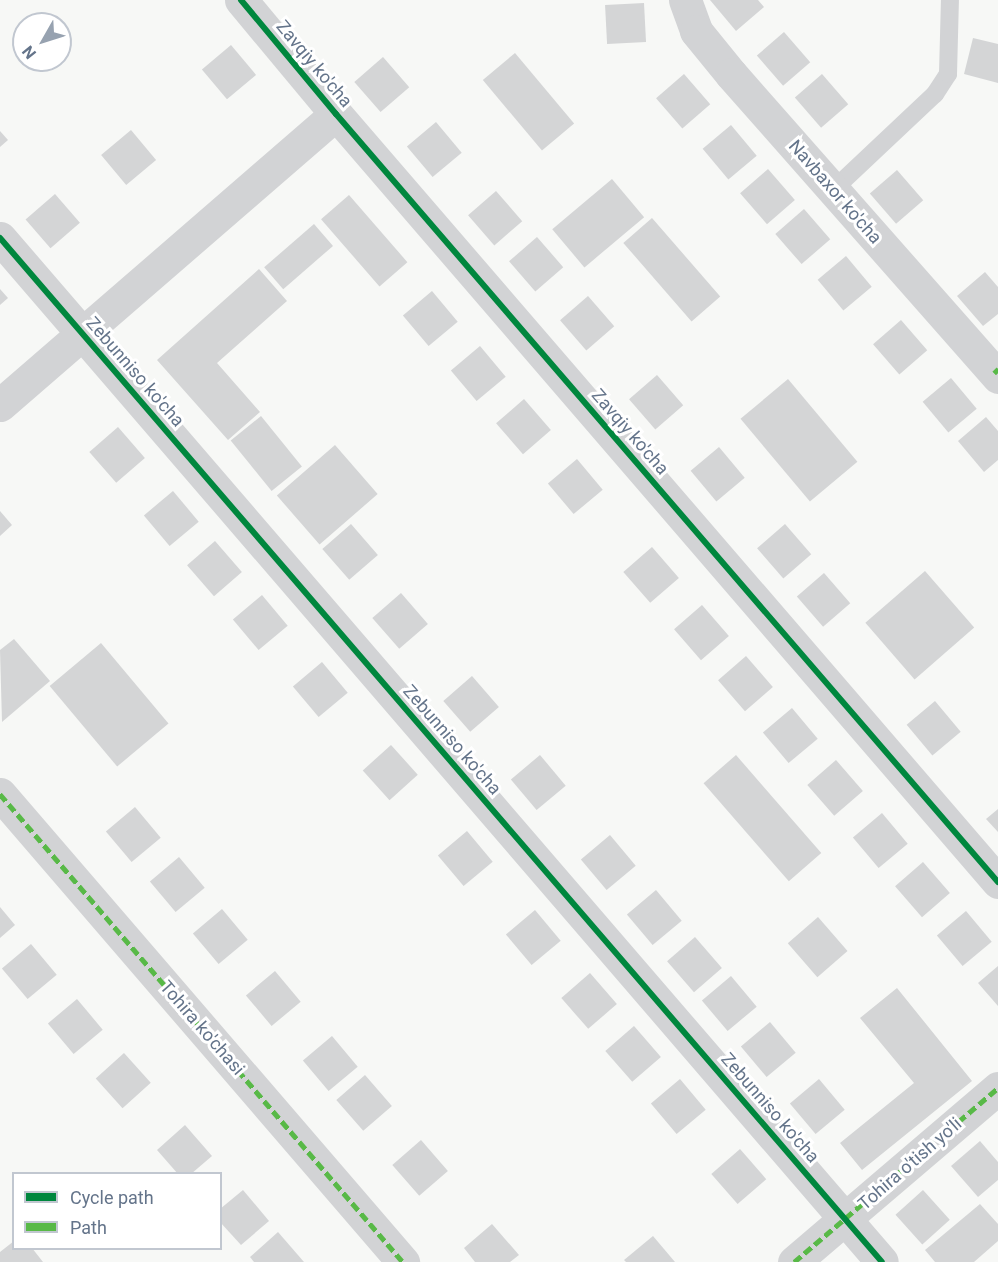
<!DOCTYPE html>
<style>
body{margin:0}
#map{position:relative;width:998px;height:1262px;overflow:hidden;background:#f7f8f6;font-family:Roboto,sans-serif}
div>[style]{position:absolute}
.building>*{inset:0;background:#d4d5d6;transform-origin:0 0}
.lane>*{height:18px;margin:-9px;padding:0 9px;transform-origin:9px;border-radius:9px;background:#d2d3d5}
.street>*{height:33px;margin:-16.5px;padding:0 16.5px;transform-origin:16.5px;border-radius:16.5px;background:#d2d3d5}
.quiet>*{height:4.5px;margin-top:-2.25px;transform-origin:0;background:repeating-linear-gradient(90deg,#58b947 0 9px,transparent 0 13.5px)}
.cycleway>*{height:6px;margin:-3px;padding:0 3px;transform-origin:3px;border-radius:3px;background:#00873e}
span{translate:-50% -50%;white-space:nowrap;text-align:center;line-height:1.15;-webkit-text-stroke:6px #fff;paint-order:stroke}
.street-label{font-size:18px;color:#64748a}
.legend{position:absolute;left:12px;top:1172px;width:210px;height:78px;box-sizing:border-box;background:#fff;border:2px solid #c1c7d0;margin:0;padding:8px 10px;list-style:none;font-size:18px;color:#64748a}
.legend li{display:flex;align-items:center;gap:12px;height:30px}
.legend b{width:30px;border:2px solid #c1c7d0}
.north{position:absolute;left:12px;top:12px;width:60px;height:60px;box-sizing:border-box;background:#fff;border:2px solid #c1c7d0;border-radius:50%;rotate:231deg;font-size:16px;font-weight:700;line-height:24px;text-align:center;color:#64748a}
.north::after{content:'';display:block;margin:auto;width:21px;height:27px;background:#97a2b0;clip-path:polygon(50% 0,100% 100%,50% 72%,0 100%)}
</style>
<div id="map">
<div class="building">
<i style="clip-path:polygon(710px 0,758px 0,764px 7px,736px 31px)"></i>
<i style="left:644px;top:3px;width:39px;height:39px;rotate:87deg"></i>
<i style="left:784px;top:32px;width:40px;height:36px;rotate:49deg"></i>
<i style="clip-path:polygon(973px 38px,998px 44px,998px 83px,964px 74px)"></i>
<i style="left:231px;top:45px;width:39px;height:38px;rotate:50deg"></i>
<i style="left:515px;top:53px;width:92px;height:42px;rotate:50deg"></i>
<i style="left:383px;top:57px;width:40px;height:38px;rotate:49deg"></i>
<i style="left:684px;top:74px;width:40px;height:37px;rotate:49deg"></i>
<i style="left:822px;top:74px;width:40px;height:36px;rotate:49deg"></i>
<i style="left:436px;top:122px;width:40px;height:38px;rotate:50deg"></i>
<i style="left:731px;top:125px;width:40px;height:37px;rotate:50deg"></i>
<i style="left:131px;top:130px;width:39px;height:39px;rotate:50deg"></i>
<i style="clip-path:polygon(0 131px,8px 140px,0 147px)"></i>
<i style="left:768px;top:169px;width:41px;height:37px;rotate:49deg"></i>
<i style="left:897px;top:170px;width:40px;height:36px;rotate:49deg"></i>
<i style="left:612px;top:179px;width:50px;height:78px;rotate:50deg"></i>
<i style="left:496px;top:191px;width:40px;height:37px;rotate:49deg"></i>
<i style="left:55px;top:194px;width:38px;height:39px;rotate:49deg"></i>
<i style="left:349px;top:195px;width:89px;height:37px;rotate:49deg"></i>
<i style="left:804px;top:209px;width:40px;height:38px;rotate:49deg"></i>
<i style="left:652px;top:218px;width:104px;height:38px;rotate:49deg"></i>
<i style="left:314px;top:224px;width:29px;height:66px;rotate:49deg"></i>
<i style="left:537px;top:237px;width:40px;height:37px;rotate:49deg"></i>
<i style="left:846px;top:256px;width:40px;height:37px;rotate:50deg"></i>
<i style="clip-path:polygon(259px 269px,287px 301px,217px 363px,260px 412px,228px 440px,157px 360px)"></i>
<i style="clip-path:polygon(985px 272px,998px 287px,998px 314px,983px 326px,957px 296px)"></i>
<i style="clip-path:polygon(0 289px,8px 298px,0 305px)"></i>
<i style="left:432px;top:291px;width:40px;height:38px;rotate:50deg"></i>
<i style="left:588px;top:296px;width:40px;height:37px;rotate:49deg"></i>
<i style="left:901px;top:320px;width:40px;height:37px;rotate:49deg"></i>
<i style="left:480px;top:346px;width:40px;height:38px;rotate:50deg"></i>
<i style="left:657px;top:375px;width:40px;height:37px;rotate:49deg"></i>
<i style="left:951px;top:378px;width:40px;height:37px;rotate:50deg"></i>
<i style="left:788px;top:379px;width:108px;height:62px;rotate:50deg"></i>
<i style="left:524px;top:399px;width:41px;height:37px;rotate:49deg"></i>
<i style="left:261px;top:416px;width:65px;height:39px;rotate:51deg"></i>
<i style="clip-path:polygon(986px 417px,998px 431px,998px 460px,984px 472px,958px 441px)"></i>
<i style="left:118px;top:427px;width:41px;height:38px;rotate:49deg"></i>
<i style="left:335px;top:445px;width:65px;height:77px;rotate:49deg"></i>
<i style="left:719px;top:447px;width:40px;height:37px;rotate:50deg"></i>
<i style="left:577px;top:459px;width:40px;height:38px;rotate:50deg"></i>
<i style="left:173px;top:491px;width:40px;height:38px;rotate:50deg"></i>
<i style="clip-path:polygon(0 511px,12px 525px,0 536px)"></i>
<i style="left:351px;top:524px;width:41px;height:38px;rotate:49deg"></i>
<i style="left:785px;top:524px;width:40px;height:37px;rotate:49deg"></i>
<i style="left:215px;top:541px;width:41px;height:37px;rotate:49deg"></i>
<i style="left:652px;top:547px;width:41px;height:38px;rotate:49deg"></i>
<i style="left:925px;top:571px;width:75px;height:79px;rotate:49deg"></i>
<i style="left:824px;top:573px;width:40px;height:36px;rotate:49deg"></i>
<i style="left:401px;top:593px;width:41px;height:38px;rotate:49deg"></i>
<i style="left:262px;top:595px;width:40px;height:38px;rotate:50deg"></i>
<i style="left:702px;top:605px;width:41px;height:37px;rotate:49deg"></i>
<i style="clip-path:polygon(14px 639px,50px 681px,2px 722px,0 650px)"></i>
<i style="left:101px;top:643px;width:105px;height:67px;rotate:50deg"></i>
<i style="left:746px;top:656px;width:41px;height:37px;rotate:49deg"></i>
<i style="left:322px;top:662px;width:40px;height:38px;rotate:50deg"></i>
<i style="left:472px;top:676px;width:41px;height:38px;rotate:49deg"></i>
<i style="left:935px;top:701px;width:40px;height:37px;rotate:50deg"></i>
<i style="left:792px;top:708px;width:40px;height:38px;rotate:50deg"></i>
<i style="left:391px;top:745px;width:40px;height:38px;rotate:48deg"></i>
<i style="left:540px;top:755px;width:40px;height:38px;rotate:50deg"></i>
<i style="left:736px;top:755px;width:130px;height:43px;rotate:49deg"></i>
<i style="left:836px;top:760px;width:41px;height:38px;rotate:49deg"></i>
<i style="left:135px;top:807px;width:40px;height:38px;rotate:50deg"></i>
<i style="clip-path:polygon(998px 809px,998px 832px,986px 819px)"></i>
<i style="left:882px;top:813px;width:40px;height:38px;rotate:50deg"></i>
<i style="left:467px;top:831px;width:40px;height:38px;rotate:50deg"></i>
<i style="left:610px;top:835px;width:40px;height:38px;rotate:50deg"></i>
<i style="left:179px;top:857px;width:40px;height:38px;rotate:50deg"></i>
<i style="left:923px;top:862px;width:41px;height:37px;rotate:49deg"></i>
<i style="left:656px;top:890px;width:40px;height:38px;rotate:50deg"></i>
<i style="clip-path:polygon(0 907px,15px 925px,0 938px)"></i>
<i style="left:222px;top:909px;width:40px;height:38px;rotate:50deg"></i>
<i style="left:535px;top:910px;width:40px;height:38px;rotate:50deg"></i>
<i style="left:966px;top:911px;width:40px;height:38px;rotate:50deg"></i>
<i style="left:818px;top:917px;width:45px;height:40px;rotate:49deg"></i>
<i style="left:695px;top:937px;width:41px;height:37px;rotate:49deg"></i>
<i style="left:31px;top:944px;width:40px;height:38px;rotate:50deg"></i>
<i style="clip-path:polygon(998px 966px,998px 1006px,978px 983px)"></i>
<i style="left:275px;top:971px;width:40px;height:38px;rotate:50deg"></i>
<i style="left:590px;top:973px;width:41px;height:38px;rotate:49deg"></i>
<i style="left:731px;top:976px;width:40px;height:38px;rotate:50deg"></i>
<i style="clip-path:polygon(897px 988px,972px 1081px,862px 1170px,840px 1143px,914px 1083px,860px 1018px)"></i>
<i style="left:77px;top:999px;width:40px;height:38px;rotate:50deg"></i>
<i style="left:770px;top:1022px;width:40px;height:38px;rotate:50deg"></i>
<i style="left:634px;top:1026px;width:41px;height:38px;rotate:49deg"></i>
<i style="left:332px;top:1036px;width:40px;height:38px;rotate:50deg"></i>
<i style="left:124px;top:1053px;width:40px;height:38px;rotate:48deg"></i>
<i style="left:365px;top:1075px;width:41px;height:38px;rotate:49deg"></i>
<i style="left:680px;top:1079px;width:40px;height:38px;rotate:50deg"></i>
<i style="left:819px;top:1079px;width:40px;height:38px;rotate:50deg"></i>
<i style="clip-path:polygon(185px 1125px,212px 1156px,191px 1174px,178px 1174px,157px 1150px)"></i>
<i style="left:421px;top:1140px;width:41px;height:38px;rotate:49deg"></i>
<i style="clip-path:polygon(980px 1141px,998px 1162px,998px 1180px,978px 1197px,951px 1166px)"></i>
<i style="left:740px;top:1149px;width:40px;height:38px;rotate:49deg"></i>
<i style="clip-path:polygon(243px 1190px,269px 1221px,241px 1245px,220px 1222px,220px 1209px)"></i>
<i style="left:923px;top:1190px;width:40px;height:37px;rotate:48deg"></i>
<i style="clip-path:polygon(980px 1204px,998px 1224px,998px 1241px,974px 1262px,935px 1262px,925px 1250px)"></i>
<i style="clip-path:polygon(492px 1224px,519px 1255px,510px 1262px,475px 1262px,464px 1248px)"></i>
<i style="clip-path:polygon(278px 1232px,304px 1262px,254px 1262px,250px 1257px)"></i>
<i style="clip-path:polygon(653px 1236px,675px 1262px,626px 1262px,624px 1260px)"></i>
<i style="clip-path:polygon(14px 1241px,14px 1248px,32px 1248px,43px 1262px,0 1262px,0 1252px)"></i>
</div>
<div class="lane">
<i style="left:833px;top:190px;width:140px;rotate:-43.3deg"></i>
<i style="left:935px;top:94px;width:24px;rotate:-57deg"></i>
<i style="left:948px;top:74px;width:74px;rotate:-88.5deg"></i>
</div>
<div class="street">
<i style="left:241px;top:0;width:148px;rotate:50.2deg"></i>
<i style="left:336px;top:114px;width:1014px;rotate:49.24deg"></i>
<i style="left:685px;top:0;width:33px;rotate:70deg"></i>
<i style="left:696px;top:31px;width:55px;rotate:50.9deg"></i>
<i style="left:731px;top:74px;width:404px;rotate:48.6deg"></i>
<i style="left:0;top:238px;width:1351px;rotate:49.26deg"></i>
<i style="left:0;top:405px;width:444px;rotate:-40.9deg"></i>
<i style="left:0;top:794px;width:618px;rotate:49.27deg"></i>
<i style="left:794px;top:1262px;width:268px;rotate:-40.5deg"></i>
</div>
<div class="quiet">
<i style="left:994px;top:373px;width:6px;rotate:-45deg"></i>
<i style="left:0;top:794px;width:618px;rotate:49.27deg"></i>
<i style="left:794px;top:1262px;width:268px;rotate:-40.5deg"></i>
</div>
<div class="cycleway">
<i style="left:241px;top:0;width:148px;rotate:50.2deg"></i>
<i style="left:336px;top:114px;width:1014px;rotate:49.24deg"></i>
<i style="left:0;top:238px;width:1351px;rotate:49.26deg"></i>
</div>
<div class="street-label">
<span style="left:314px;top:64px;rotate:50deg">Zavqiy ko'cha</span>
<span style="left:835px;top:192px;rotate:49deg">Navbaxor ko'cha</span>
<span style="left:135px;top:372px;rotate:49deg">Zebunniso ko'cha</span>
<span style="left:630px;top:432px;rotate:49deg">Zavqiy ko'cha</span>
<span style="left:452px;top:740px;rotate:49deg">Zebunniso ko'cha</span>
<span style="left:202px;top:1028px;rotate:49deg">Tohira ko'chasi</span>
<span style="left:770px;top:1108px;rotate:49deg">Zebunniso ko'cha</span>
<span style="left:910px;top:1164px;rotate:-41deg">Tohira o'tish yo'li</span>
</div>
<ul class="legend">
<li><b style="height:8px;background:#00873e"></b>Cycle path</li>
<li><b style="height:8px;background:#58b947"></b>Path</li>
</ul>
<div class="north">N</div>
</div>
